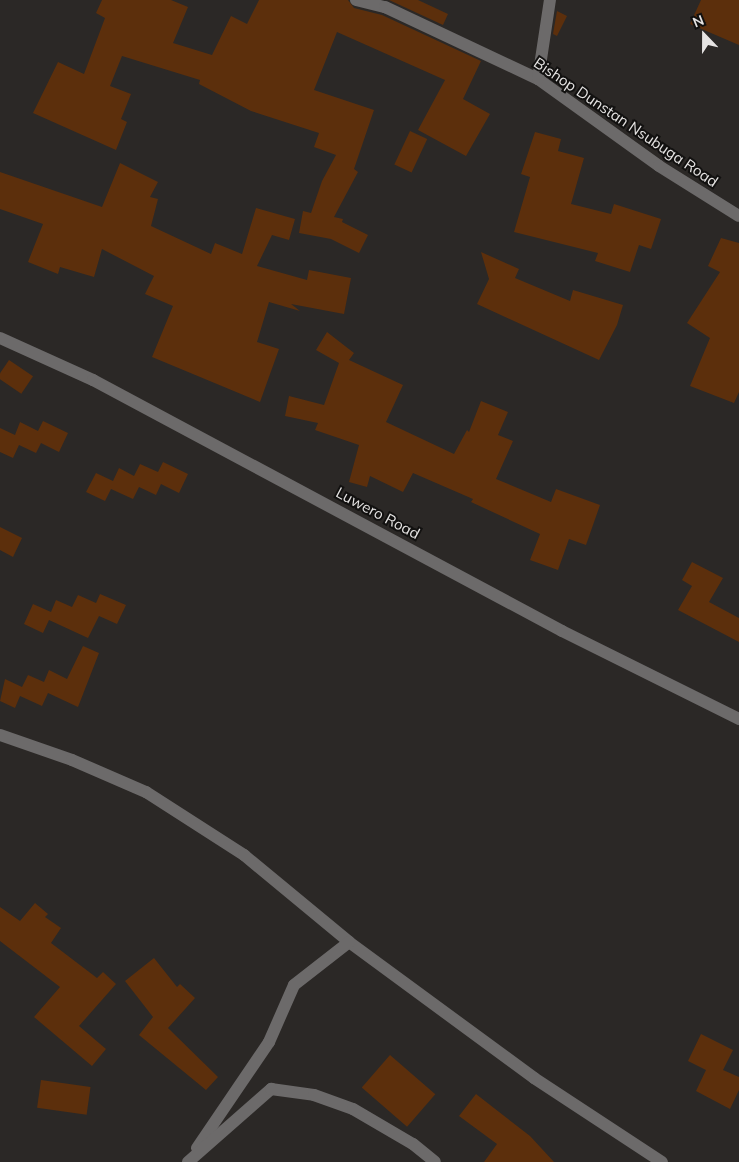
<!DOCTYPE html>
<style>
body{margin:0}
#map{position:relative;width:739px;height:1162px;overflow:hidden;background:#2b2826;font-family:Mulish,sans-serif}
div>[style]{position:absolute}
.building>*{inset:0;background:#5c2f0c;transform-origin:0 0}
.street>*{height:12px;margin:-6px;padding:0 6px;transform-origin:6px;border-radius:6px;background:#6c6a6a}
span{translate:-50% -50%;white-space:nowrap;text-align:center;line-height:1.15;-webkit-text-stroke:4px #121110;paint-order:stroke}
.street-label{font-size:15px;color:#e6e4e3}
.north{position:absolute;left:679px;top:10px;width:50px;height:50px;-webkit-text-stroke:4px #121110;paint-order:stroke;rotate:338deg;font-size:14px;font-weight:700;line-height:20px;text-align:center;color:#e6e4e3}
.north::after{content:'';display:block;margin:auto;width:18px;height:22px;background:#e6e4e3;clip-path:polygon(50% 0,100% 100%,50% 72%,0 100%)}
</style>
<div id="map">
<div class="building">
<i style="clip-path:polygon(102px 0,171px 0,188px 7px,173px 43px,212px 55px,231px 16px,247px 24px,259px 0,348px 0,354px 8px,382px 15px,481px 61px,463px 99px,490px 114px,466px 156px,418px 130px,445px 80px,337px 32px,314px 90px,374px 110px,354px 169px,358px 172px,334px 217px,343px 219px,342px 222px,368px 235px,359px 253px,331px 239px,299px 233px,303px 211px,311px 213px,322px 181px,336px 155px,314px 147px,319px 133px,251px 111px,199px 84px,200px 80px,122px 56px,110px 86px,131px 94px,121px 119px,127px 122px,116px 150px,33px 113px,58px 62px,84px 74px,105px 18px,96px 13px)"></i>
<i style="clip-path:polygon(389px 0,418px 0,448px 14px,443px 25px)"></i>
<i style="clip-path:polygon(701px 0,739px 0,739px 45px,690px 24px)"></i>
<i style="clip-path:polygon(557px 11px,567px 16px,557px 36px,553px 34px)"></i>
<i style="left:410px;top:131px;width:19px;height:37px;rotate:25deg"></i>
<i style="clip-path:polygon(535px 132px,561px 139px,558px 151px,584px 158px,571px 204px,611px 214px,614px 204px,661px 219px,651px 249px,639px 245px,630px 272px,595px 261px,598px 253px,514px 232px,530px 177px,521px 174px)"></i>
<i style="clip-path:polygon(120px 163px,158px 182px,150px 197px,158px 199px,151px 226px,211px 254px,215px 243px,242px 254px,256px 208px,295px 219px,289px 240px,272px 235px,257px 266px,307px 280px,309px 270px,351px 278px,344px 314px,291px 304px,300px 311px,269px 302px,257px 342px,279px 349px,260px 402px,152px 357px,173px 306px,145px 294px,154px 276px,102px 249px,94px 277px,60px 267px,58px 274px,28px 262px,43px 224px,0 209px,0 172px,102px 207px)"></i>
<i style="clip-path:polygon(721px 238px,739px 243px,739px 392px,734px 403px,690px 386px,710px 338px,687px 323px,720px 272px,708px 266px)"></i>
<i style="clip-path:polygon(481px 252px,519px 269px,515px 278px,570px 301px,573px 290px,623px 305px,617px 325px,599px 360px,477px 304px,489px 279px)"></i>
<i style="clip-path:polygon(327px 332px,354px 353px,349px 360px,403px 385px,386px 422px,454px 454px,467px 430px,469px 432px,481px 401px,508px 412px,498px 435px,513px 441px,496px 479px,551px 502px,556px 489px,600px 505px,586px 545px,569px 539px,558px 570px,530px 560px,540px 534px,471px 502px,473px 499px,413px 473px,403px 492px,370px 476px,367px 487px,349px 482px,359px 445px,315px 430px,318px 423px,285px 416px,289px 396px,324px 405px,339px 363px,316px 350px)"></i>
<i style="left:9px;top:360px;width:29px;height:21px;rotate:34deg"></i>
<i style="clip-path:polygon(43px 421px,68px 433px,59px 452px,41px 443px,36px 453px,19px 445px,13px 458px,0 452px,0 428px,15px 435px,20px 422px,38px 431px)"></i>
<i style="clip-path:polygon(163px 462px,188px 474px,179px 493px,161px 484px,156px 495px,139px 487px,133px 499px,111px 489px,105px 501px,86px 492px,96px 473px,113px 481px,119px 468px,134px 476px,140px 464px,158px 472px)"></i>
<i style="clip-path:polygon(0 527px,22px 538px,13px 557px,0 550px)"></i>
<i style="clip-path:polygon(692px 562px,723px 578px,709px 602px,739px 618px,739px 642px,678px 610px,692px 586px,682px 580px)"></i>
<i style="clip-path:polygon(100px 594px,126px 605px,117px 624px,99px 616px,88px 638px,49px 620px,43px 633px,24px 624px,33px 604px,51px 612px,56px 600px,72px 607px,78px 595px,96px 603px)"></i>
<i style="clip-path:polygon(83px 646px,99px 653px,78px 707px,48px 693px,42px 706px,20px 696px,15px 708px,0 701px,5px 679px,22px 687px,28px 675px,44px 682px,49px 670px,67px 679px)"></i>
<i style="clip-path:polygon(35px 903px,48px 914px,45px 917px,61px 928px,51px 943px,97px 978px,103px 972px,116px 984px,79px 1026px,106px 1049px,92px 1066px,34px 1017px,60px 987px,0 941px,0 907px,20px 921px)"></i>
<i style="clip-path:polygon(154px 958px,177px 987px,180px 984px,195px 998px,168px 1028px,218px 1077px,206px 1090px,139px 1035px,153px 1017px,125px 981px)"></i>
<i style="clip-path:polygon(701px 1034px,733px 1050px,723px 1070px,739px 1077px,739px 1090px,730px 1109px,696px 1091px,706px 1070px,688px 1061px)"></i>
<i style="left:390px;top:1055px;width:60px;height:43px;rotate:41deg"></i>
<i style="left:41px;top:1080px;width:50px;height:28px;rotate:8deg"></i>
<i style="clip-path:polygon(476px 1094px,530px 1136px,554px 1162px,484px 1162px,497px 1144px,459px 1116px)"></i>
</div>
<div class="street">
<i style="left:356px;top:0;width:30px;rotate:14deg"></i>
<i style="left:385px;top:7px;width:169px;rotate:25.2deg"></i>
<i style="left:538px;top:79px;width:149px;rotate:35.7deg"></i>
<i style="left:659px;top:166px;width:94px;rotate:32deg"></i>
<i style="left:538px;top:79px;width:80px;rotate:-81.4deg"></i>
<i style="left:0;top:338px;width:102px;rotate:24.3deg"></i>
<i style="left:93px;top:380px;width:532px;rotate:28.15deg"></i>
<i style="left:562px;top:631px;width:198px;rotate:26.4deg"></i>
<i style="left:0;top:735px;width:76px;rotate:19.1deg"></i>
<i style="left:72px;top:760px;width:81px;rotate:23.4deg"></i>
<i style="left:146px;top:792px;width:117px;rotate:32.7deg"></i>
<i style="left:244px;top:855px;width:136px;rotate:39.6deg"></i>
<i style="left:349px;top:942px;width:230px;rotate:36.3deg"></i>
<i style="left:534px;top:1078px;width:153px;rotate:33.3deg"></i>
<i style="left:197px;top:1148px;width:128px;rotate:-55.8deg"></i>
<i style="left:269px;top:1042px;width:62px;rotate:-66.3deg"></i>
<i style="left:294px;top:985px;width:70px;rotate:-38deg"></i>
<i style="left:188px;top:1162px;width:111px;rotate:-41.3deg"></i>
<i style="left:271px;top:1089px;width:43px;rotate:7.9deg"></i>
<i style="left:314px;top:1095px;width:41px;rotate:19.7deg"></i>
<i style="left:353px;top:1109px;width:69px;rotate:30.3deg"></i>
<i style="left:413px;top:1144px;width:28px;rotate:39deg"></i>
</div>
<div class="street-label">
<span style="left:626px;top:122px;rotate:34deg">Bishop Dunstan Nsubuga Road</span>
<span style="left:378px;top:513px;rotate:28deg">Luwero Road</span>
</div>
<div class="north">N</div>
</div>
